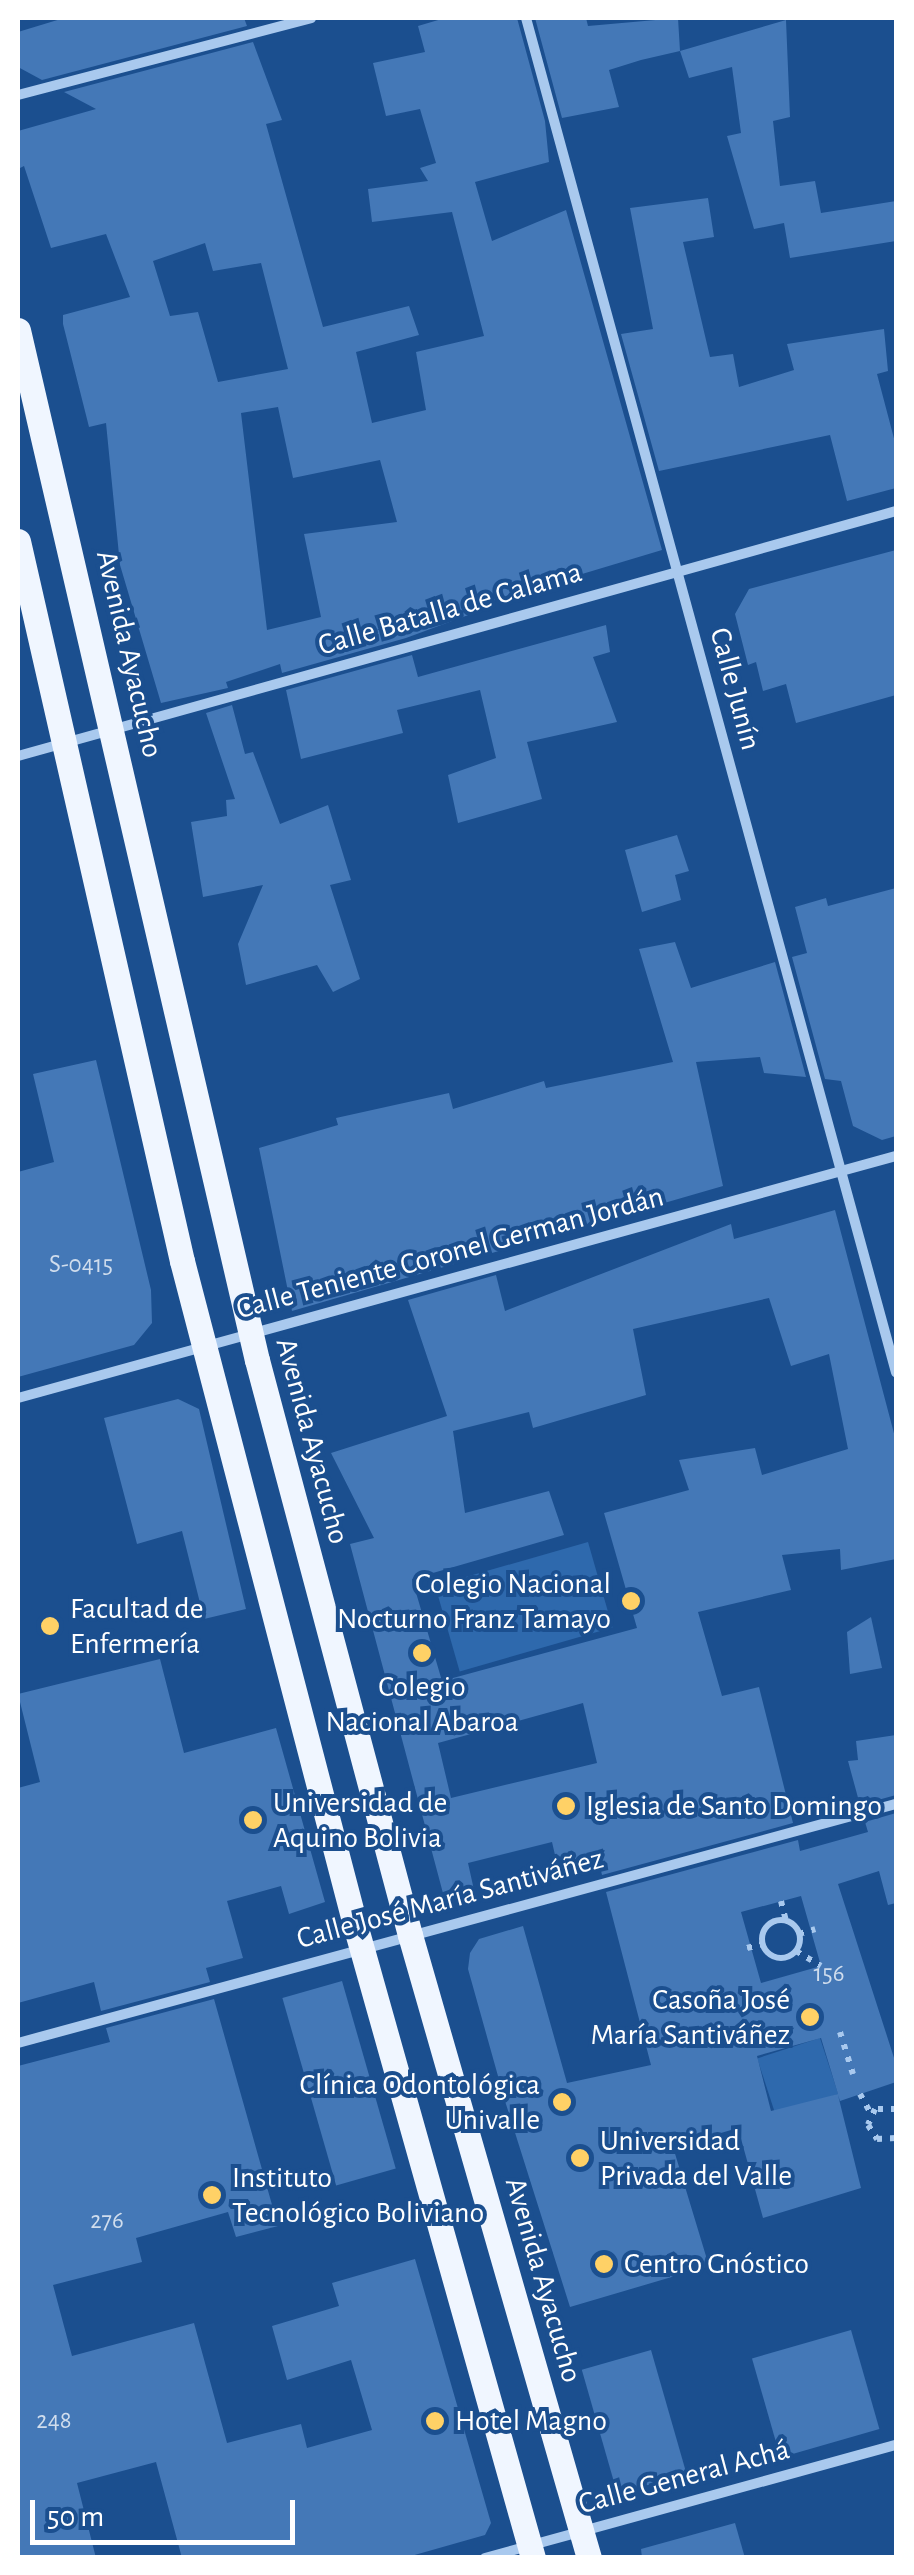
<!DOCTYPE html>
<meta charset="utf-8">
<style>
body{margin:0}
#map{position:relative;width:914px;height:2575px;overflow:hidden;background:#1b4f8f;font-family:"Alegreya Sans",sans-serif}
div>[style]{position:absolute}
.green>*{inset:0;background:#2e69ad;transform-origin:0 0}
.building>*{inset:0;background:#4478b7;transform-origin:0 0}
.path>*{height:6px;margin-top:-3px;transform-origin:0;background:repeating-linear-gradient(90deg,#a9c9ee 0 5px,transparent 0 13px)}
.path>.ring{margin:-3px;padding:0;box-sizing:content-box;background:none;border:6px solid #a9c9ee;border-radius:50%}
.minor>*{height:10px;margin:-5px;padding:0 5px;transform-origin:5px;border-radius:5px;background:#a9c9ee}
.primary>*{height:25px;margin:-12.5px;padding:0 12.5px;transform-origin:12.5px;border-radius:12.5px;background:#f0f6ff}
.dots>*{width:28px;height:28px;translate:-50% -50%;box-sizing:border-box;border:5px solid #1b4f8f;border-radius:50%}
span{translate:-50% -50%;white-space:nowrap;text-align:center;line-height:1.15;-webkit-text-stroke:8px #1b4f8f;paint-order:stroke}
.number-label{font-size:25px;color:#d0dded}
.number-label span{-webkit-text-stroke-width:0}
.street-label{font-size:30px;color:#fff}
.poi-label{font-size:30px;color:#fff}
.right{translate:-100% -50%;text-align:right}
.left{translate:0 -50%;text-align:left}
.frame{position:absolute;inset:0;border:20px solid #fff;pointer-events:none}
.scale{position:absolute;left:30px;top:2500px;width:265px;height:45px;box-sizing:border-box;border:5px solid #fff;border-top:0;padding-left:12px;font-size:30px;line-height:35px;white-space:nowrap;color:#fff;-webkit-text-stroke:8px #1b4f8f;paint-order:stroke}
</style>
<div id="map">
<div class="green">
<i style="left:588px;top:1542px;width:89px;height:159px;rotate:74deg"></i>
<i style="left:820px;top:2038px;width:59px;height:66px;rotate:72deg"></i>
</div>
<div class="building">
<i style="clip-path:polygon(64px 18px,244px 18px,247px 26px,42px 80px,18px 67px,18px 32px)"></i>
<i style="clip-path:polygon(evenodd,445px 18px,517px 18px,545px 121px,549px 162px,475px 182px,492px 241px,566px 210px,662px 550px,482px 604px,482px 610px,406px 638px,282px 673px,280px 664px,226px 682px,228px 688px,161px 703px,120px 565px,106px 423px,89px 427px,63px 324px,63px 315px,130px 297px,106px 234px,51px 248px,24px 166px,18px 169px,18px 131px,96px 109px,64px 92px,253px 42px,282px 120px,266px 124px,323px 327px,409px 306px,419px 335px,356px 352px,372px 423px,426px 410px,416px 352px,484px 336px,452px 212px,372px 222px,368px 189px,428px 181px,420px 168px,436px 163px,420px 109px,386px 116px,373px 63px,425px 52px,418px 26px,445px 18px,205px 243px,213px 271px,261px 263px,288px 369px,218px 382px,198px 312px,170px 316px,153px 261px,205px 243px,445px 18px,278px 407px,293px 478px,380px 460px,397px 522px,304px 534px,321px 617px,267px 630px,241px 413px,278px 407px)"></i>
<i style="clip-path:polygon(535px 18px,586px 18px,588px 26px,678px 18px,680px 51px,786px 20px,790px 117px,773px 121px,780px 186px,815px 181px,821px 213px,896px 201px,896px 241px,790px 258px,784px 223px,754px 229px,727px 136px,741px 133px,732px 67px,689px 78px,680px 51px,641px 60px,609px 70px,619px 107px,562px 118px)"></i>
<i style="clip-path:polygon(708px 198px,714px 237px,683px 242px,710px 357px,733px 354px,739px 387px,794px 370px,787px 344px,884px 329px,888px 371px,877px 374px,896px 446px,896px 488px,847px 501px,830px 435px,659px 471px,621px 334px,653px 329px,630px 208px)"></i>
<i style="clip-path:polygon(896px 550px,896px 695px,796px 723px,786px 684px,763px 691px,756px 662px,748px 665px,735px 614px,749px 589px)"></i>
<i style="clip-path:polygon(606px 625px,610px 652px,593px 657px,617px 722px,527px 742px,542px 799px,458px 823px,448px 775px,496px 758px,480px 690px,397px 710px,403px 733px,301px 759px,286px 690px,412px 655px,418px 677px)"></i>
<i style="clip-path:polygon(232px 705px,245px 754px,253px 752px,280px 824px,328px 805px,351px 880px,330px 885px,360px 979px,333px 992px,317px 965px,246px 985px,238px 944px,263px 885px,203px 897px,191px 822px,227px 816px,226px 800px,235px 799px,206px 713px)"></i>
<i style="clip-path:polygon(677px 835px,689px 871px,675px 875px,681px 900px,642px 912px,625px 850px)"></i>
<i style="clip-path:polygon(896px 888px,896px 1136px,882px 1140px,853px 1126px,841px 1081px,825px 1079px,792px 957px,807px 953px,795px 907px,826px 898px,828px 906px)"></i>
<i style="clip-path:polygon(675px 942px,691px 988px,775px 962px,806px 1077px,764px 1073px,760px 1057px,696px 1062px,723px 1186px,292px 1311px,259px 1148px,338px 1125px,336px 1118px,449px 1093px,453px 1109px,544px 1081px,546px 1088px,673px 1062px,639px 949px)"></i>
<i style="clip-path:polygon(96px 1060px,151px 1290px,152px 1323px,134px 1345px,18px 1377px,18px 1172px,54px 1162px,33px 1074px)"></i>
<i style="clip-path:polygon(evenodd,835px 1210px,896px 1441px,896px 1559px,841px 1570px,840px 1549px,782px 1555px,791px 1590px,698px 1612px,722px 1696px,759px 1687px,793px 1823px,602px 1875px,598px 1858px,558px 1868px,552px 1842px,468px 1863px,474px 1890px,444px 1897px,350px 1544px,374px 1538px,331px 1453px,447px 1416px,408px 1300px,496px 1275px,505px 1311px,731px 1224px,734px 1239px,835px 1210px,769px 1298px,791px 1366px,829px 1354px,848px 1449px,762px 1475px,755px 1448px,679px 1460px,689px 1490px,604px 1513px,637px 1628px,442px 1681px,412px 1579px,564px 1535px,549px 1491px,465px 1513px,453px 1431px,529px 1412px,533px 1428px,646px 1395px,633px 1329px,769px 1298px,835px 1210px,583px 1703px,597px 1763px,451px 1798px,438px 1743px,583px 1703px)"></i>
<i style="clip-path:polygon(178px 1399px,199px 1409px,246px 1609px,204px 1619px,182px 1531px,137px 1544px,104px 1418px)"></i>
<i style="clip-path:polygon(871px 1617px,882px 1668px,850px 1674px,847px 1632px)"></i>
<i style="clip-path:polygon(160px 1659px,184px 1753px,276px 1728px,325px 1902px,289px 1914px,281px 1886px,227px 1901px,243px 1958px,206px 1968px,210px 1982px,101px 2011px,94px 1982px,18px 2003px,18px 1788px,40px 1782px,18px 1694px)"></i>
<i style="clip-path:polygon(896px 1735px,896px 1795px,860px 1805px,848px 1761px,858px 1760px,856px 1741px)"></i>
<i style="clip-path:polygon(evenodd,896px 1813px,896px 1903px,888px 1905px,879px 1871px,838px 1884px,896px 2064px,896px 2082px,840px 2101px,838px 2095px,861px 2188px,763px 2218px,738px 2128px,673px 2147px,709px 2266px,570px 2307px,505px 2101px,468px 1969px,470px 1953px,479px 1939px,523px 1926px,567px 2083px,651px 2065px,606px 1892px,798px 1840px,800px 1851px,868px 1832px,865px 1822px,896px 1813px,801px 1896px,821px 1966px,761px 1983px,741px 1912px,801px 1896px,896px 1813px,821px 2038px,838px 2094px,771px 2111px,757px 2056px,821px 2038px)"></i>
<i style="left:342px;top:1981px;width:195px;height:62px;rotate:74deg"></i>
<i style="clip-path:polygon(214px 1999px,278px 2226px,236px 2237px,228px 2212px,136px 2238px,142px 2262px,53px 2285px,72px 2356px,194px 2323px,227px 2443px,301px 2424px,307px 2448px,372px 2430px,351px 2360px,287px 2380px,272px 2326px,339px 2306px,332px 2283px,415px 2259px,491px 2523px,485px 2535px,404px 2558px,182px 2558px,156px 2462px,77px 2483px,96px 2558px,18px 2558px,18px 2066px,110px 2042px,106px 2028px)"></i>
<i style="left:851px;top:2330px;width:103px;height:103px;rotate:74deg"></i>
<i style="left:651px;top:2350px;width:129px;height:72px;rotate:74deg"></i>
<i style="clip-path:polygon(735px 2523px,745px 2558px,642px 2558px,641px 2549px)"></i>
</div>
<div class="path">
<i style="left:781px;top:1901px;width:21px;rotate:76deg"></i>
<i class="ring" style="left:762px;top:1920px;width:32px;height:32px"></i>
<i style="left:799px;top:1934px;width:17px;rotate:-17deg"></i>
<i style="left:747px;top:1948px;width:16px;rotate:-15deg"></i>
<i style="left:796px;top:1951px;width:29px;rotate:31deg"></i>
<i style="left:840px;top:2032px;width:44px;rotate:72.8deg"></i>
<i style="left:860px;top:2094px;width:23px;rotate:61deg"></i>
<i style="left:896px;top:2109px;width:21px;rotate:180deg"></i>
<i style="left:875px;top:2109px;width:17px;rotate:114deg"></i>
<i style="left:868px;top:2125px;width:17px;rotate:57deg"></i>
<i style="left:877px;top:2139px;width:19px;rotate:-3deg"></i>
</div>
<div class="minor">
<i style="left:526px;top:18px;width:1404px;rotate:74.72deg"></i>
<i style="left:18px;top:95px;width:303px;rotate:-14.7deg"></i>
<i style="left:18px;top:756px;width:912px;rotate:-15.59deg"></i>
<i style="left:18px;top:1398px;width:911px;rotate:-15.41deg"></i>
<i style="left:18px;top:2043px;width:910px;rotate:-15.23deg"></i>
<i style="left:485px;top:2558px;width:426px;rotate:-15.4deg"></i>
</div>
<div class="primary">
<i style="left:18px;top:330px;width:1057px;rotate:76.94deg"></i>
<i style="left:257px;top:1360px;width:595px;rotate:75.1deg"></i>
<i style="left:410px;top:1935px;width:648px;rotate:73.97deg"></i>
<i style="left:18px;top:541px;width:738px;rotate:77.17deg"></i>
<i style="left:182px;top:1261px;width:682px;rotate:75.39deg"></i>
<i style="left:354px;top:1921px;width:662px;rotate:74.3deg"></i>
</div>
<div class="dots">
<i style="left:631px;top:1601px;background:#ffd166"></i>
<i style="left:50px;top:1626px;background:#ffd166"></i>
<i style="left:422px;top:1653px;background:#ffd166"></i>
<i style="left:566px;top:1806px;background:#ffd166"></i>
<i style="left:253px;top:1820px;background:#ffd166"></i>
<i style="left:810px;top:2017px;background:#ffd166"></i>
<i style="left:562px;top:2102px;background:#ffd166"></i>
<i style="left:580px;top:2158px;background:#ffd166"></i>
<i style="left:212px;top:2195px;background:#ffd166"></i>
<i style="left:604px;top:2264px;background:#ffd166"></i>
<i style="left:435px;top:2421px;background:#ffd166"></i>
</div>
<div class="number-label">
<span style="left:81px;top:1265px">S-0415</span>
<span style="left:829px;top:1974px">156</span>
<span style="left:107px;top:2221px">276</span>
<span style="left:54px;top:2421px">248</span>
</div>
<div class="street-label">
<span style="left:450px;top:609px;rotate:-16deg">Calle Batalla de Calama</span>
<span style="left:129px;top:654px;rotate:77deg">Avenida Ayacucho</span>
<span style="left:735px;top:689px;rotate:75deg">Calle Junín</span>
<span style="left:450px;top:1253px;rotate:-15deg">Calle Teniente Coronel German Jordán</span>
<span style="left:312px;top:1441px;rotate:75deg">Avenida Ayacucho</span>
<span style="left:450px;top:1899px;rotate:-15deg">Calle José María Santiváñez</span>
<span style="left:543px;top:2280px;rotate:74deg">Avenida Ayacucho</span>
<span style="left:684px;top:2477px;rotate:-15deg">Calle General Achá</span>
</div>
<div class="poi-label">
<span class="right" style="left:611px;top:1601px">Colegio Nacional<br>Nocturno Franz Tamayo</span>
<span class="left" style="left:70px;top:1626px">Facultad de<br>Enfermería</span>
<span style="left:422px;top:1704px">Colegio<br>Nacional Abaroa</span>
<span class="left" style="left:273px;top:1820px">Universidad de<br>Aquino Bolivia</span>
<span class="left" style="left:586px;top:1806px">Iglesia de Santo Domingo</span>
<span class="right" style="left:790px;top:2017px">Casoña José<br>María Santiváñez</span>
<span class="right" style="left:540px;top:2102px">Clínica Odontológica<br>Univalle</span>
<span class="left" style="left:600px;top:2158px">Universidad<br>Privada del Valle</span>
<span class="left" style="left:232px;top:2195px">Instituto<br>Tecnológico Boliviano</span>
<span class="left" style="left:624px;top:2264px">Centro Gnóstico</span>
<span class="left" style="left:455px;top:2421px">Hotel Magno</span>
</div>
<div class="frame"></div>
<div class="scale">50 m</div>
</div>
